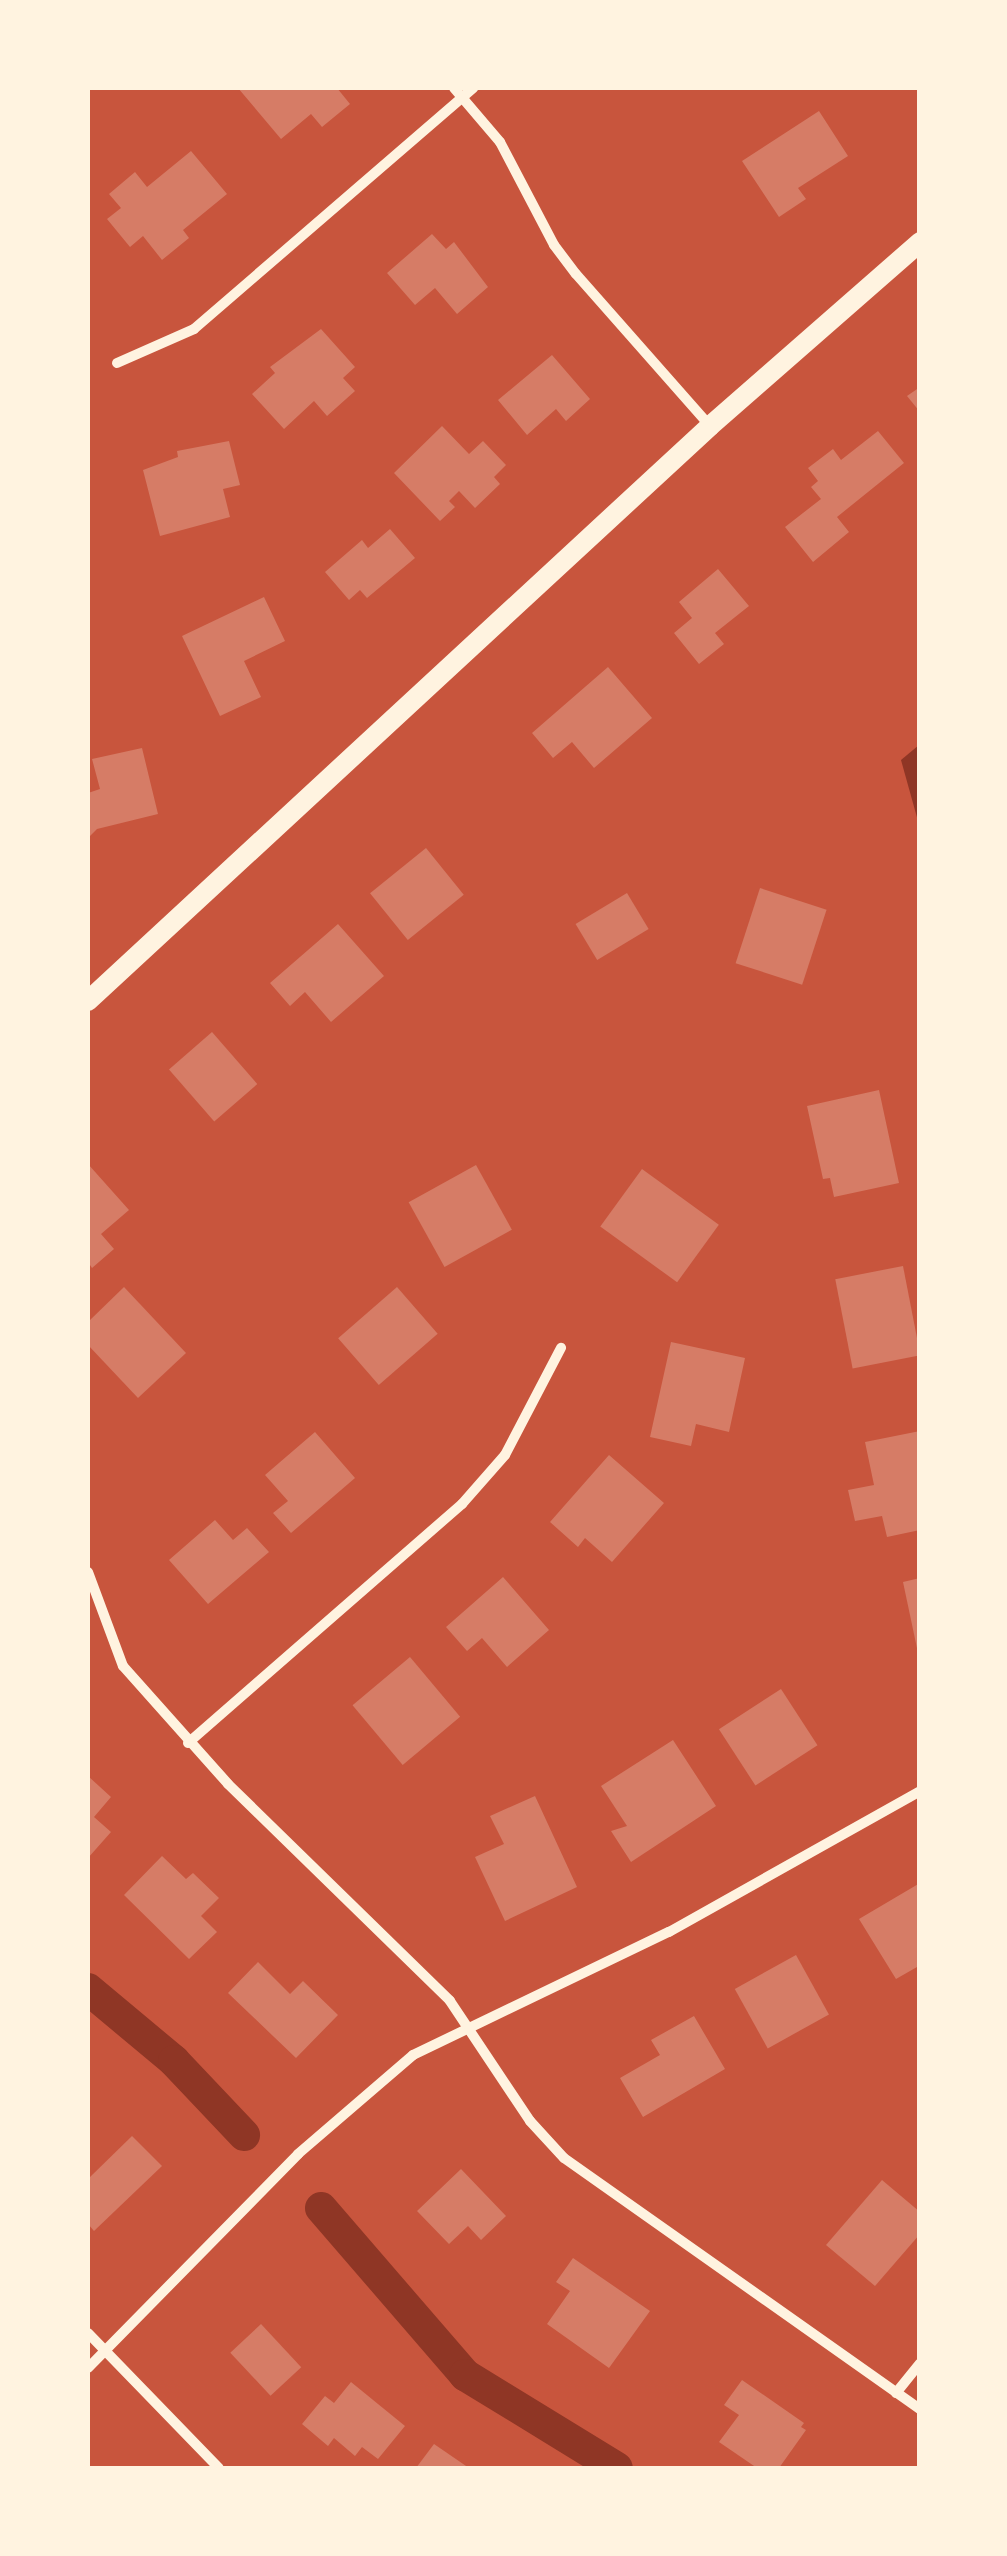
<!DOCTYPE html>
<style>
body{margin:0}
#map{position:relative;width:1007px;height:2556px;overflow:hidden;background:#c8553d;font-family:"PT Sans",sans-serif}
div>[style]{position:absolute}
.water>*{inset:0;background:#8f3625}
.canal>*{height:32px;margin:-16px;padding:0 16px;transform-origin:16px;border-radius:16px;background:#8f3625}
.building>*{inset:0;background:#d67c66;transform-origin:0 0}
.minor>*{height:10px;margin:-5px;padding:0 5px;transform-origin:5px;border-radius:5px;background:#fff3e0}
.secondary>*{height:20px;margin:-10px;padding:0 10px;transform-origin:10px;border-radius:10px;background:#fff3e0}
span{translate:-50% -50%;white-space:nowrap;text-align:center;line-height:1.15;-webkit-text-stroke:8px #fff3e0;paint-order:stroke}
.frame{position:absolute;inset:0;border:90px solid #fff3e0;pointer-events:none}
</style>
<div id="map">
<div class="water">
<i style="clip-path:polygon(919px 745px,920px 820px,918px 821px,901px 760px)"></i>
</div>
<div class="canal">
<i style="left:88px;top:1989px;width:112px;rotate:39.9deg"></i>
<i style="left:174px;top:2061px;width:102px;rotate:46.6deg"></i>
<i style="left:321px;top:2208px;width:221px;rotate:49.2deg"></i>
<i style="left:465px;top:2375px;width:178px;rotate:31.5deg"></i>
</div>
<div class="building">
<i style="clip-path:polygon(238px 88px,337px 88px,350px 104px,322px 127px,311px 114px,281px 139px)"></i>
<i style="clip-path:polygon(819px 111px,848px 156px,798px 188px,806px 199px,779px 217px,742px 161px)"></i>
<i style="clip-path:polygon(191px 151px,227px 194px,183px 230px,189px 238px,162px 260px,143px 236px,130px 247px,107px 219px,121px 208px,109px 194px,135px 172px,147px 187px)"></i>
<i style="clip-path:polygon(432px 234px,446px 249px,454px 242px,488px 287px,457px 314px,435px 288px,415px 305px,387px 273px)"></i>
<i style="clip-path:polygon(321px 329px,355px 367px,343px 378px,355px 391px,327px 416px,314px 401px,284px 429px,252px 394px,275px 373px,270px 367px)"></i>
<i style="clip-path:polygon(552px 355px,590px 399px,566px 421px,556px 409px,527px 435px,498px 400px)"></i>
<i style="clip-path:polygon(920px 387px,920px 412px,907px 396px)"></i>
<i style="clip-path:polygon(442px 426px,469px 454px,483px 441px,506px 465px,494px 477px,500px 484px,475px 508px,459px 491px,449px 501px,455px 507px,440px 521px,394px 473px)"></i>
<i style="clip-path:polygon(878px 431px,904px 463px,837px 517px,849px 532px,813px 562px,785px 527px,821px 499px,811px 487px,818px 481px,808px 468px,833px 449px,841px 460px)"></i>
<i style="clip-path:polygon(229px 441px,240px 485px,223px 489px,230px 517px,160px 536px,143px 470px,178px 457px,177px 451px)"></i>
<i style="clip-path:polygon(390px 529px,415px 558px,367px 598px,360px 590px,349px 600px,325px 572px,362px 540px,368px 548px)"></i>
<i style="clip-path:polygon(718px 569px,749px 606px,715px 633px,724px 644px,699px 664px,674px 633px,692px 618px,679px 602px)"></i>
<i style="clip-path:polygon(264px 597px,285px 641px,244px 661px,261px 697px,220px 716px,182px 636px)"></i>
<i style="clip-path:polygon(608px 667px,652px 718px,594px 768px,572px 742px,553px 758px,532px 733px)"></i>
<i style="clip-path:polygon(142px 748px,158px 814px,97px 829px,88px 838px,88px 793px,100px 789px,92px 759px)"></i>
<i style="left:426px;top:848px;width:60px;height:72px;rotate:51deg"></i>
<i style="left:760px;top:888px;width:70px;height:79px;rotate:18deg"></i>
<i style="left:627px;top:893px;width:42px;height:60px;rotate:59deg"></i>
<i style="clip-path:polygon(338px 924px,384px 976px,331px 1022px,305px 992px,290px 1006px,270px 983px)"></i>
<i style="left:212px;top:1032px;width:69px;height:57px;rotate:49deg"></i>
<i style="clip-path:polygon(879px 1090px,899px 1183px,834px 1197px,830px 1178px,823px 1179px,807px 1106px)"></i>
<i style="clip-path:polygon(88px 1164px,129px 1210px,101px 1234px,114px 1249px,92px 1268px,88px 1262px)"></i>
<i style="left:476px;top:1165px;width:74px;height:77px;rotate:61deg"></i>
<i style="left:642px;top:1169px;width:95px;height:71px;rotate:36deg"></i>
<i style="left:903px;top:1266px;width:91px;height:69px;rotate:79deg"></i>
<i style="clip-path:polygon(124px 1287px,186px 1353px,138px 1398px,88px 1345px,88px 1322px)"></i>
<i style="left:397px;top:1287px;width:62px;height:78px;rotate:49deg"></i>
<i style="clip-path:polygon(671px 1342px,745px 1358px,729px 1432px,696px 1424px,691px 1446px,650px 1437px)"></i>
<i style="clip-path:polygon(920px 1431px,920px 1530px,887px 1537px,882px 1516px,855px 1521px,848px 1490px,874px 1485px,865px 1442px)"></i>
<i style="clip-path:polygon(315px 1432px,355px 1478px,291px 1533px,273px 1513px,288px 1501px,265px 1475px)"></i>
<i style="clip-path:polygon(609px 1455px,664px 1503px,612px 1562px,585px 1538px,578px 1547px,550px 1522px)"></i>
<i style="clip-path:polygon(215px 1520px,233px 1540px,247px 1528px,269px 1552px,208px 1604px,169px 1560px)"></i>
<i style="clip-path:polygon(503px 1577px,549px 1630px,507px 1667px,482px 1638px,467px 1651px,446px 1627px)"></i>
<i style="clip-path:polygon(920px 1578px,920px 1653px,918px 1653px,903px 1582px)"></i>
<i style="left:410px;top:1657px;width:78px;height:75px;rotate:50deg"></i>
<i style="left:781px;top:1689px;width:67px;height:74px;rotate:57deg"></i>
<i style="clip-path:polygon(673px 1740px,716px 1806px,631px 1862px,611px 1831px,627px 1826px,601px 1786px)"></i>
<i style="clip-path:polygon(88px 1776px,111px 1797px,94px 1817px,111px 1832px,88px 1858px)"></i>
<i style="clip-path:polygon(535px 1796px,577px 1887px,505px 1921px,475px 1857px,504px 1844px,490px 1816px)"></i>
<i style="clip-path:polygon(162px 1856px,186px 1879px,193px 1873px,219px 1898px,201px 1916px,217px 1932px,189px 1959px,124px 1895px)"></i>
<i style="clip-path:polygon(920px 1883px,920px 1971px,917px 1967px,896px 1979px,859px 1919px)"></i>
<i style="left:796px;top:1955px;width:68px;height:70px;rotate:61deg"></i>
<i style="clip-path:polygon(258px 1962px,290px 1994px,303px 1981px,338px 2015px,296px 2058px,228px 1993px)"></i>
<i style="clip-path:polygon(694px 2016px,725px 2069px,643px 2117px,620px 2078px,660px 2055px,651px 2040px)"></i>
<i style="clip-path:polygon(132px 2136px,162px 2166px,94px 2231px,88px 2224px,88px 2179px)"></i>
<i style="clip-path:polygon(461px 2169px,506px 2216px,481px 2240px,468px 2226px,449px 2244px,417px 2211px)"></i>
<i style="clip-path:polygon(882px 2180px,920px 2212px,920px 2234px,875px 2286px,826px 2245px)"></i>
<i style="clip-path:polygon(573px 2258px,650px 2311px,609px 2368px,547px 2324px,570px 2291px,556px 2282px)"></i>
<i style="left:261px;top:2324px;width:59px;height:42px;rotate:47deg"></i>
<i style="clip-path:polygon(742px 2380px,804px 2423px,801px 2427px,806px 2430px,779px 2468px,757px 2468px,719px 2442px,739px 2415px,724px 2405px)"></i>
<i style="clip-path:polygon(351px 2382px,405px 2426px,378px 2459px,362px 2447px,355px 2456px,334px 2438px,328px 2446px,302px 2424px,325px 2396px,334px 2403px)"></i>
<i style="clip-path:polygon(434px 2444px,469px 2468px,416px 2468px)"></i>
</div>
<div class="minor">
<i style="left:454px;top:88px;width:71px;rotate:49.6deg"></i>
<i style="left:500px;top:142px;width:116px;rotate:62.3deg"></i>
<i style="left:554px;top:245px;width:36px;rotate:53deg"></i>
<i style="left:576px;top:274px;width:203px;rotate:48.6deg"></i>
<i style="left:117px;top:363px;width:84px;rotate:-23.8deg"></i>
<i style="left:194px;top:329px;width:369px;rotate:-40.8deg"></i>
<i style="left:88px;top:1572px;width:100px;rotate:69.6deg"></i>
<i style="left:123px;top:1666px;width:158px;rotate:48.3deg"></i>
<i style="left:228px;top:1784px;width:310px;rotate:44.3deg"></i>
<i style="left:450px;top:2001px;width:144px;rotate:56.3deg"></i>
<i style="left:530px;top:2121px;width:50px;rotate:47.4deg"></i>
<i style="left:564px;top:2158px;width:436px;rotate:35.2deg"></i>
<i style="left:188px;top:1743px;width:364px;rotate:-41.1deg"></i>
<i style="left:462px;top:1504px;width:65px;rotate:-48.7deg"></i>
<i style="left:505px;top:1455px;width:121px;rotate:-62.4deg"></i>
<i style="left:88px;top:2333px;width:188px;rotate:45.9deg"></i>
<i style="left:88px;top:2368px;width:300px;rotate:-45.5deg"></i>
<i style="left:298px;top:2154px;width:152px;rotate:-40.7deg"></i>
<i style="left:413px;top:2055px;width:284px;rotate:-25.7deg"></i>
<i style="left:669px;top:1932px;width:288px;rotate:-29.3deg"></i>
<i style="left:896px;top:2393px;width:38px;rotate:-51deg"></i>
</div>
<div class="secondary">
<i style="left:88px;top:1001px;width:847px;rotate:-42.75deg"></i>
<i style="left:710px;top:426px;width:279px;rotate:-41.2deg"></i>
</div>
<div class="frame"></div>
</div>
